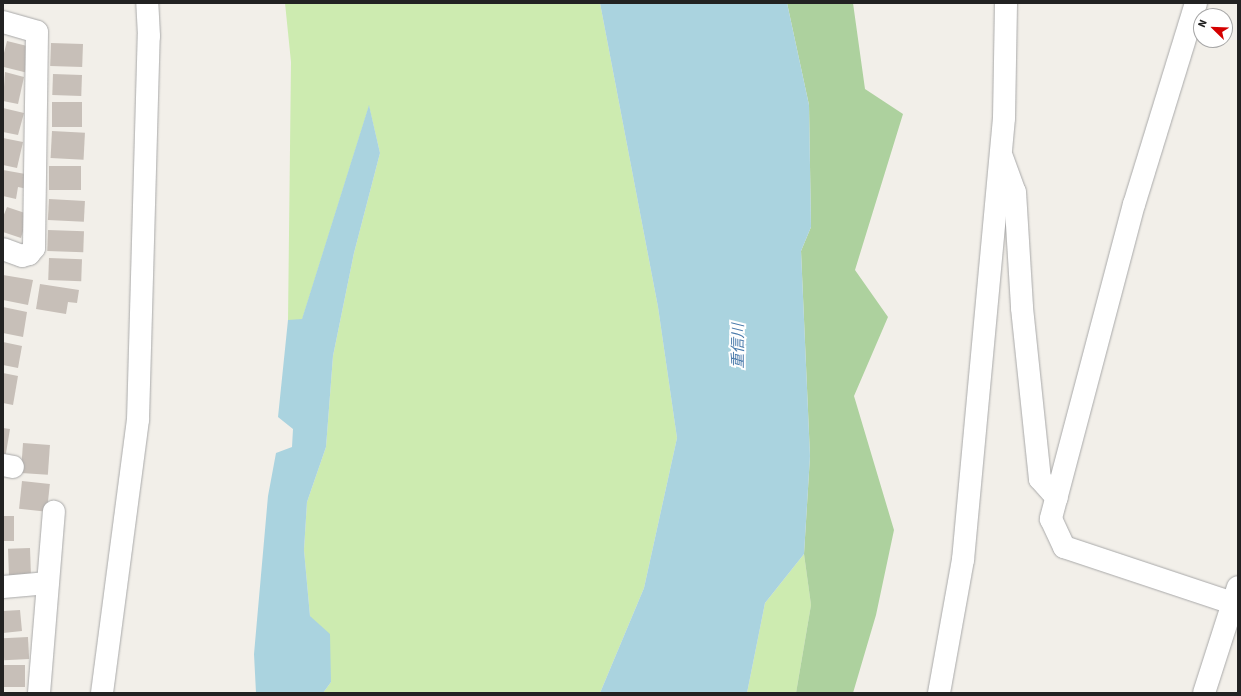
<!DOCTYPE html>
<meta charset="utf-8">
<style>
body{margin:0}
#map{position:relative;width:1241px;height:696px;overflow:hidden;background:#f2efe9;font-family:"Source Sans 3","Noto Sans JP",sans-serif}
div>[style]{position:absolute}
.grass>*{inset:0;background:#cdebb0}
.forest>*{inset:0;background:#add19e}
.water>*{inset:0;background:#aad3df}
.building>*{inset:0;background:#c7bfb8;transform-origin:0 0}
.roads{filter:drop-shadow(0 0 1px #a9a9a9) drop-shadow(0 0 1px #a9a9a9)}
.minor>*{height:22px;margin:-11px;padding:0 11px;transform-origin:11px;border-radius:11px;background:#fff}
span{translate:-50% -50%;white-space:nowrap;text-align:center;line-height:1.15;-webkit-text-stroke:4px #fff;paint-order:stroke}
.water-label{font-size:15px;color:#4a7aab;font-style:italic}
.frame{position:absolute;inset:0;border:4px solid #222;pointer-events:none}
.north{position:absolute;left:1193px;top:8px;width:40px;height:40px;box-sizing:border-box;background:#fff;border:1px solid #a7a7a7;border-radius:50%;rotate:293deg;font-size:11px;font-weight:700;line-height:16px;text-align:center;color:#222}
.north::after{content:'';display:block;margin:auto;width:14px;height:18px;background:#d40000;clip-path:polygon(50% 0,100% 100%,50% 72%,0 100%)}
</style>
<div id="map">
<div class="grass">
<i style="clip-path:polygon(285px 3px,600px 3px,658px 307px,677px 438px,644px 588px,600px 693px,323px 693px,331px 682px,310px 616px,304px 550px,307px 502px,326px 447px,333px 356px,354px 253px,380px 153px,369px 106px,302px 320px,288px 320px,291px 62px)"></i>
<i style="clip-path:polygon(804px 554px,811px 605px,796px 693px,747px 693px,765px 603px)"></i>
</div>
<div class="forest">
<i style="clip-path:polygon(787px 3px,853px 3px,865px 89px,903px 114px,855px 270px,888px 317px,854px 396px,894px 530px,876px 615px,853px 693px,796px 693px,811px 605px,804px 554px,810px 456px,801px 251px,811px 227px,809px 105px)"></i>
</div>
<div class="water">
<i style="clip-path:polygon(600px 3px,787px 3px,809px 105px,811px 227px,801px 251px,810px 456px,804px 554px,765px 603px,747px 693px,600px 693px,644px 588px,677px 438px,658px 307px)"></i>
<i style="clip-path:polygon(369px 105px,380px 153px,354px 253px,333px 356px,326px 447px,307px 502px,304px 550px,310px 616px,330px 634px,331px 682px,323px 693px,256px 693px,254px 654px,268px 496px,276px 453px,292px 447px,293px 429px,278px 417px,288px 320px,302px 319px)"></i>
</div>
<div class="building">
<i style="left:7px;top:41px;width:25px;height:26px;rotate:14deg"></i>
<i style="left:51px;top:43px;width:32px;height:23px;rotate:2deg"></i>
<i style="clip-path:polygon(5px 72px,24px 77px,18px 104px,3px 101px)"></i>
<i style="left:53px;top:74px;width:29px;height:21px;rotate:2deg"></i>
<i style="left:52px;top:102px;width:30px;height:25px"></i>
<i style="clip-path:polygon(3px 108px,24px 113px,18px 135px,3px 132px)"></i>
<i style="left:52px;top:131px;width:33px;height:27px;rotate:3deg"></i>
<i style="clip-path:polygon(3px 138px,23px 142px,17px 168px,3px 165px)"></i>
<i style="left:49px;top:166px;width:32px;height:24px"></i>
<i style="clip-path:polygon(3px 170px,31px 175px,28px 189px,18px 187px,16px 199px,3px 196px)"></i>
<i style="left:49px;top:199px;width:36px;height:21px;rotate:3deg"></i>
<i style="clip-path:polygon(7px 207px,28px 214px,21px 238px,3px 232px,3px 217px)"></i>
<i style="left:48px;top:230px;width:36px;height:21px;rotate:2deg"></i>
<i style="left:49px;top:258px;width:33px;height:22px;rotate:2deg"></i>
<i style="clip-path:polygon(3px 275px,33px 280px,28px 305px,3px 300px)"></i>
<i style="clip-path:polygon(40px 284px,79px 290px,77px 303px,68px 302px,66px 314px,36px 309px)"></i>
<i style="clip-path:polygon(3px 307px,27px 312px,23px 337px,3px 333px)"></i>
<i style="clip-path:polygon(3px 342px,22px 346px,18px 368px,3px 365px)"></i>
<i style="clip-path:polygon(3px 373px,18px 376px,13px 405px,3px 403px)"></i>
<i style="clip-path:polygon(3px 428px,10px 429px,5px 459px,3px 459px)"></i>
<i style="left:23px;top:443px;width:27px;height:30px;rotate:4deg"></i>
<i style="left:22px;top:481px;width:28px;height:28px;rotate:6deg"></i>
<i style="left:3px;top:516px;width:11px;height:25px"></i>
<i style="left:30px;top:548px;width:29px;height:22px;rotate:88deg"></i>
<i style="clip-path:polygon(20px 610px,22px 631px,3px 633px,3px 611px)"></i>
<i style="left:28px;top:637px;width:22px;height:25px;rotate:87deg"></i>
<i style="left:25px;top:665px;width:22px;height:22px;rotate:90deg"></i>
</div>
<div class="roads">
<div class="minor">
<i style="left:1196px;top:3px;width:210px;rotate:107.1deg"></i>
<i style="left:1134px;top:204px;width:326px;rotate:104.8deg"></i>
<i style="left:1051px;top:519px;width:31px;rotate:65deg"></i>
<i style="left:1064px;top:547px;width:183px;rotate:18.4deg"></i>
<i style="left:3px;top:22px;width:35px;rotate:16deg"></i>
<i style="left:37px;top:32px;width:216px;rotate:90.8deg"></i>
<i style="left:34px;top:248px;width:8px;rotate:130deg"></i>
<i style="left:29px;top:254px;width:7px;rotate:164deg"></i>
<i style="left:22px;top:256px;width:20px;rotate:-160deg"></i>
<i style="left:1002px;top:157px;width:37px;rotate:70deg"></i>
<i style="left:1015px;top:192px;width:116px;rotate:86.5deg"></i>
<i style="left:1022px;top:308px;width:172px;rotate:84deg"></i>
<i style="left:1040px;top:479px;width:25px;rotate:48deg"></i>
<i style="left:3px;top:465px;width:10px;rotate:11deg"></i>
<i style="left:3px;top:587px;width:45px;rotate:-5.1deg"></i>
<i style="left:39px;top:693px;width:182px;rotate:-85.3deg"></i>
<i style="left:102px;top:693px;width:275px;rotate:-82.5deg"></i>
<i style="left:138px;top:420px;width:384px;rotate:-88.4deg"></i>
<i style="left:149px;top:36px;width:33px;rotate:-93deg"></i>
<i style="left:939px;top:693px;width:135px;rotate:-79.8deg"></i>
<i style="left:963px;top:560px;width:444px;rotate:-84.7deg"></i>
<i style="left:1004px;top:118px;width:115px;rotate:-89deg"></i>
<i style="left:1204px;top:693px;width:111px;rotate:-72.2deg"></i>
</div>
</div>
<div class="water-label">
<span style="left:739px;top:346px;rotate:-90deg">重信川</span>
</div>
<div class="frame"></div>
<div class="north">N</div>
</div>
